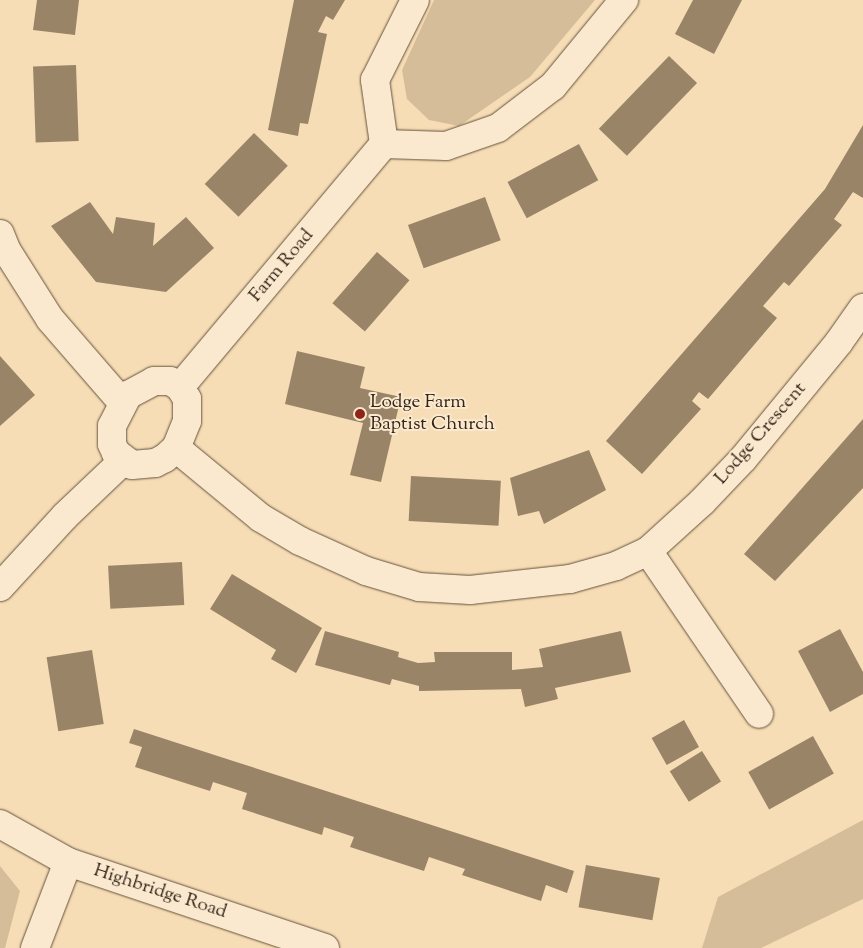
<!DOCTYPE html>
<style>
body{margin:0}
#map{position:relative;width:863px;height:948px;overflow:hidden;background:#f7ddb5;font-family:"Sorts Mill Goudy",serif}
div>[style]{position:absolute}
.green>*{inset:0;background:#d6bd9a}
.building>*{inset:0;background:#998468;transform-origin:0 0}
.roads{filter:drop-shadow(0 0 1px #64523d) drop-shadow(0 0 1px #64523d)}
.minor>*{height:28px;margin:-14px;padding:0 14px;transform-origin:14px;border-radius:14px;background:#fae9cf}
.tertiary>*{height:28px;margin:-14px;padding:0 14px;transform-origin:14px;border-radius:14px;background:#fae9cf}
.dots>*{width:14px;height:14px;translate:-50% -50%;box-sizing:border-box;border:2px solid #fae9cf;border-radius:50%}
span{translate:-50% -50%;white-space:nowrap;text-align:center;line-height:1.15;-webkit-text-stroke:4px #fae9cf;paint-order:stroke}
.street-label{font-size:19px;color:#332315}
.poi-label{font-size:19px;color:#332315}
.left{translate:0 -50%;text-align:left}
</style>
<div id="map">
<div class="green">
<i style="clip-path:polygon(434px 0,595px 0,530px 77px,459px 126px,429px 120px,407px 99px,402px 70px)"></i>
<i style="clip-path:polygon(863px 820px,863px 899px,761px 948px,702px 948px,718px 897px)"></i>
<i style="clip-path:polygon(0 866px,20px 891px,5px 948px,0 948px)"></i>
</div>
<div class="building">
<i style="clip-path:polygon(37px 0,79px 0,75px 35px,33px 30px)"></i>
<i style="clip-path:polygon(294px 0,345px 0,333px 20px,326px 16px,318px 32px,327px 34px,308px 124px,300px 123px,298px 136px,268px 130px)"></i>
<i style="clip-path:polygon(693px 0,742px 0,714px 54px,675px 34px)"></i>
<i style="left:669px;top:56px;width:39px;height:101px;rotate:44deg"></i>
<i style="left:76px;top:65px;width:76px;height:43px;rotate:88deg"></i>
<i style="clip-path:polygon(863px 125px,863px 198px,853px 192px,834px 219px,842px 225px,789px 286px,784px 282px,763px 306px,777px 318px,708px 399px,699px 392px,692px 401px,701px 409px,642px 474px,606px 441px,825px 189px)"></i>
<i style="left:254px;top:133px;width:47px;height:71px;rotate:44deg"></i>
<i style="left:579px;top:144px;width:41px;height:81px;rotate:62deg"></i>
<i style="left:485px;top:197px;width:46px;height:82px;rotate:70deg"></i>
<i style="clip-path:polygon(90px 202px,113px 234px,116px 217px,155px 223px,153px 246px,186px 217px,214px 248px,166px 292px,96px 282px,51px 226px)"></i>
<i style="left:377px;top:252px;width:43px;height:68px;rotate:41deg"></i>
<i style="clip-path:polygon(297px 351px,365px 367px,360px 388px,401px 397px,381px 482px,350px 475px,363px 423px,285px 404px)"></i>
<i style="clip-path:polygon(0 356px,35px 395px,0 426px)"></i>
<i style="clip-path:polygon(863px 419px,863px 488px,775px 581px,744px 554px)"></i>
<i style="clip-path:polygon(589px 450px,606px 490px,544px 524px,539px 511px,518px 516px,510px 478px)"></i>
<i style="left:411px;top:476px;width:90px;height:45px;rotate:3deg"></i>
<i style="left:182px;top:562px;width:43px;height:74px;rotate:87deg"></i>
<i style="clip-path:polygon(232px 574px,322px 628px,296px 673px,271px 659px,276px 650px,210px 609px)"></i>
<i style="clip-path:polygon(840px 629px,863px 672px,863px 694px,830px 712px,798px 651px)"></i>
<i style="clip-path:polygon(325px 631px,399px 652px,398px 657px,418px 663px,435px 662px,434px 652px,512px 652px,512px 670px,543px 667px,539px 649px,621px 631px,631px 672px,555px 688px,558px 699px,525px 707px,521px 689px,419px 691px,419px 686px,392px 679px,390px 685px,315px 665px)"></i>
<i style="left:92px;top:650px;width:75px;height:46px;rotate:81deg"></i>
<i style="left:684px;top:720px;width:31px;height:37px;rotate:61deg"></i>
<i style="clip-path:polygon(134px 729px,574px 871px,567px 893px,546px 885px,541px 901px,462px 875px,465px 869px,429px 857px,424px 871px,350px 847px,354px 837px,324px 827px,322px 835px,242px 809px,247px 793px,213px 782px,210px 791px,135px 767px,142px 747px,129px 743px)"></i>
<i style="left:813px;top:736px;width:43px;height:74px;rotate:61deg"></i>
<i style="left:702px;top:751px;width:36px;height:38px;rotate:58deg"></i>
<i style="left:586px;top:865px;width:75px;height:43px;rotate:10deg"></i>
</div>
<div class="roads">
<div class="minor">
<i style="left:384px;top:144px;width:62px;rotate:1.8deg"></i>
<i style="left:446px;top:146px;width:55px;rotate:-19.1deg"></i>
<i style="left:498px;top:128px;width:69px;rotate:-37.4deg"></i>
<i style="left:553px;top:86px;width:112px;rotate:-50.5deg"></i>
<i style="left:0;top:234px;width:18px;rotate:68deg"></i>
<i style="left:7px;top:251px;width:80px;rotate:57.7deg"></i>
<i style="left:50px;top:319px;width:110px;rotate:49.1deg"></i>
<i style="left:154px;top:381px;width:16px"></i>
<i style="left:170px;top:381px;width:12px;rotate:31deg"></i>
<i style="left:180px;top:387px;width:14px;rotate:60deg"></i>
<i style="left:187px;top:399px;width:22px;rotate:90deg"></i>
<i style="left:187px;top:421px;width:29px;rotate:112deg"></i>
<i style="left:176px;top:448px;width:15px;rotate:138deg"></i>
<i style="left:165px;top:458px;width:11px;rotate:153deg"></i>
<i style="left:155px;top:463px;width:23px;rotate:175deg"></i>
<i style="left:132px;top:465px;width:20px;rotate:-143deg"></i>
<i style="left:116px;top:453px;width:10px;rotate:-114deg"></i>
<i style="left:112px;top:444px;width:18px;rotate:-90deg"></i>
<i style="left:112px;top:426px;width:35px;rotate:-63deg"></i>
<i style="left:128px;top:395px;width:30px;rotate:-28deg"></i>
<i style="left:180px;top:387px;width:317px;rotate:-50deg"></i>
<i style="left:384px;top:144px;width:65px;rotate:-98deg"></i>
<i style="left:375px;top:80px;width:89px;rotate:-63.4deg"></i>
<i style="left:176px;top:448px;width:110px;rotate:39.5deg"></i>
<i style="left:261px;top:518px;width:45px;rotate:30.5deg"></i>
<i style="left:300px;top:541px;width:72px;rotate:24.4deg"></i>
<i style="left:366px;top:571px;width:55px;rotate:16.8deg"></i>
<i style="left:419px;top:587px;width:51px;rotate:3.4deg"></i>
<i style="left:470px;top:590px;width:101px;rotate:-6.3deg"></i>
<i style="left:570px;top:579px;width:48px;rotate:-15.8deg"></i>
<i style="left:616px;top:566px;width:35px;rotate:-25deg"></i>
<i style="left:648px;top:551px;width:73px;rotate:-42.2deg"></i>
<i style="left:702px;top:502px;width:59px;rotate:-46.4deg"></i>
<i style="left:743px;top:459px;width:151px;rotate:-50.6deg"></i>
<i style="left:839px;top:342px;width:42px;rotate:-54.8deg"></i>
<i style="left:648px;top:551px;width:197px;rotate:55.7deg"></i>
<i style="left:0;top:587px;width:96px;rotate:-47.5deg"></i>
<i style="left:65px;top:516px;width:80px;rotate:-43.5deg"></i>
<i style="left:35px;top:948px;width:92px;rotate:-69deg"></i>
</div>
<div class="tertiary">
<i style="left:0;top:824px;width:78px;rotate:29.2deg"></i>
<i style="left:68px;top:862px;width:271px;rotate:18.5deg"></i>
</div>
</div>
<div class="dots">
<i style="left:360px;top:414px;background:#8f2418"></i>
</div>
<div class="street-label">
<span style="left:282px;top:266px;rotate:-50deg">Farm Road</span>
<span style="left:761px;top:434px;rotate:-49deg">Lodge Crescent</span>
<span style="left:160px;top:892px;rotate:18deg">Highbridge Road</span>
</div>
<div class="poi-label">
<span class="left" style="left:370px;top:414px">Lodge Farm<br>Baptist Church</span>
</div>
</div>
